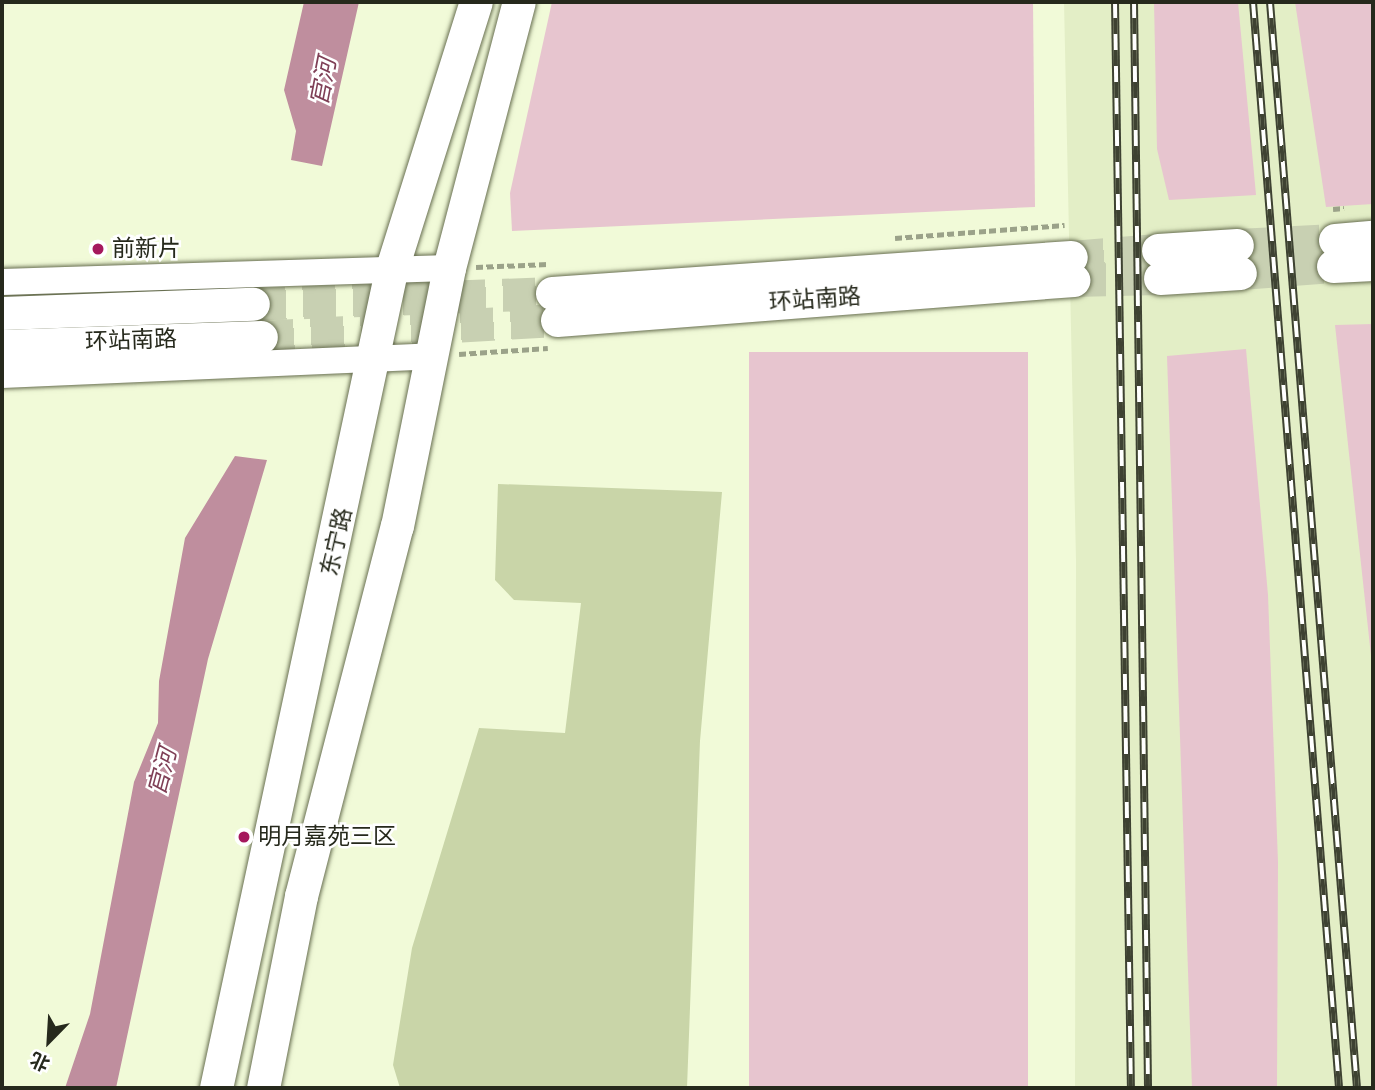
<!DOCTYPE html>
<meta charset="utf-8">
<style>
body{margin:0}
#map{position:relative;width:1375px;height:1090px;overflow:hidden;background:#f1fad8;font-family:"Sofia Sans Condensed","Noto Sans SC",sans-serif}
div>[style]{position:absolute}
.built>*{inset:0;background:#e3eec6}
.green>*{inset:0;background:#e7c5cf;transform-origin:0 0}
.water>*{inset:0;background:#bf8e9e}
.building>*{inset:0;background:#c9d5a8}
.major-tunnel>*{height:33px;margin-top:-16.5px;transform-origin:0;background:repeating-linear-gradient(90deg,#c8d0b2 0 33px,transparent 0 50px)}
.path>*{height:4.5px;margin-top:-2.25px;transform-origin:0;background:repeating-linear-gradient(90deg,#9ba289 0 7px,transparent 0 10.5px)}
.roads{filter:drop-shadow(0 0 2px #686f51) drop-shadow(0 0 2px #686f51)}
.minor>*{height:26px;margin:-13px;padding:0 13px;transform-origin:13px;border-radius:13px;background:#fff}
.major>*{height:33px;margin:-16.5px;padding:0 16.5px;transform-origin:16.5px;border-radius:16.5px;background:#fff}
.rail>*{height:8px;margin-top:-4px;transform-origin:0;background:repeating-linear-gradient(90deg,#fff 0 16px,#3e4232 0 32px);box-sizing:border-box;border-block:2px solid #3e4232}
.dots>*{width:19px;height:19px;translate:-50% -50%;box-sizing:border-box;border:4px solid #fff;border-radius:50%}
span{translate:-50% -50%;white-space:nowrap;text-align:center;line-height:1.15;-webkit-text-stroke:5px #fff;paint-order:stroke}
.poi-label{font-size:23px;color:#26291c}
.left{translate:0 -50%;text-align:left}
.street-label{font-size:23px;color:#26291c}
.water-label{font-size:24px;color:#7f3f56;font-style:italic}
.frame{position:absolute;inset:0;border:4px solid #26291c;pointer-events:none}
.north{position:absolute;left:14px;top:1006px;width:70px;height:70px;-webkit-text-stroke:5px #fff;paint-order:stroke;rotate:204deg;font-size:19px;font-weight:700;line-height:28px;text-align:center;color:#26291c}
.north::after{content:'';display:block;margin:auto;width:24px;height:32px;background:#26291c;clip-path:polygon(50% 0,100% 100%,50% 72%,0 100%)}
</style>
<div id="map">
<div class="built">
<i style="clip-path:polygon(1064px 2px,1373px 2px,1373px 1088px,1075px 1088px,1076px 561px)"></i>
</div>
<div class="green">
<i style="clip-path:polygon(552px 2px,1033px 2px,1035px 207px,512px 231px,510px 193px)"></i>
<i style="clip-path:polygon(1154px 2px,1238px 2px,1256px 195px,1169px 200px,1157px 149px)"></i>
<i style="clip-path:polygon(1295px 2px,1373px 2px,1373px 204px,1326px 207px)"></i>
<i style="clip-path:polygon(1373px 324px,1373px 674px,1335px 325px)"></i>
<i style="clip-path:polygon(1246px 349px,1268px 595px,1278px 862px,1277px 1088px,1192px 1088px,1167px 356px)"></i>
<i style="left:1028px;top:352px;width:736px;height:279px;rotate:90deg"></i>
</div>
<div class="water">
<i style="clip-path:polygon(304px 2px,359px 2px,322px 166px,291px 160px,296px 131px,284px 90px)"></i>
<i style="clip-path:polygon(235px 456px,267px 460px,208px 659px,116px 1088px,65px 1088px,90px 1014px,134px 782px,158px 723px,159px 681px,185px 538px)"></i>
</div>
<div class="building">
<i style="clip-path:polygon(498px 484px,722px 492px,700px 741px,687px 1088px,400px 1088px,393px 1065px,412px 948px,479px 728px,565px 733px,581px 603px,514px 600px,495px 580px)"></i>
</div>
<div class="major-tunnel">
<i style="left:1237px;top:245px;width:98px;rotate:-2.9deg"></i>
<i style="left:1071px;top:257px;width:87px;rotate:-4.6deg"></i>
<i style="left:1240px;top:273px;width:93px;rotate:-4.3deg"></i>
<i style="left:1073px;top:280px;width:87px;rotate:-1.3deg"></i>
<i style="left:253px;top:304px;width:299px;rotate:-2.1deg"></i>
<i style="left:261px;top:337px;width:296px;rotate:-3.3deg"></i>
</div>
<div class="path">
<i style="left:1333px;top:209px;width:11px;rotate:-5deg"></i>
<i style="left:895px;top:238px;width:170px;rotate:-4.4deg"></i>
<i style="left:476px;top:267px;width:72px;rotate:-2.4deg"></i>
<i style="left:459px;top:354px;width:89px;rotate:-3.9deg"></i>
</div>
<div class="roads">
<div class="minor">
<i style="left:2px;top:282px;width:447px;rotate:-1.8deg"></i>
<i style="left:2px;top:375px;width:431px;rotate:-2.5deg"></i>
</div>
<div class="major">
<i style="left:1335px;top:240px;width:38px;rotate:-5deg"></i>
<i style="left:1158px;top:250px;width:79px;rotate:-3.6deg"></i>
<i style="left:1333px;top:266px;width:40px;rotate:-2.9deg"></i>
<i style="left:1160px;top:278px;width:80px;rotate:-3.6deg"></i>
<i style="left:552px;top:293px;width:520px;rotate:-3.97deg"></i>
<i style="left:2px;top:313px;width:251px;rotate:-2.1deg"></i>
<i style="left:557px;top:320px;width:518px;rotate:-4.43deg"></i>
<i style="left:2px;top:346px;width:259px;rotate:-2deg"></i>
<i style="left:216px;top:1088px;width:836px;rotate:-77.91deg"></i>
<i style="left:391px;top:271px;width:282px;rotate:-72.5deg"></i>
<i style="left:263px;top:1088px;width:196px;rotate:-78.8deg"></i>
<i style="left:301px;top:896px;width:382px;rotate:-75.5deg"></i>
<i style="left:397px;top:526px;width:263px;rotate:-78.6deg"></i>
<i style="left:449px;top:268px;width:275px;rotate:-75.3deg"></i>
</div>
</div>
<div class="rail">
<i style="left:1115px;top:2px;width:1086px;rotate:89.16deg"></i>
<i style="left:1134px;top:2px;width:1086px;rotate:89.26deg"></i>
<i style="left:1253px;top:2px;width:1089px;rotate:85.47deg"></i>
<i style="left:1270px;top:2px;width:1089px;rotate:85.42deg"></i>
</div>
<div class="dots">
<i style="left:98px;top:249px;background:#a5185d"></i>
<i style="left:244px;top:837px;background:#a5185d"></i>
</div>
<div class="poi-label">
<span class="left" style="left:112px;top:249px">前新片</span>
<span class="left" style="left:258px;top:837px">明月嘉苑三区</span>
</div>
<div class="street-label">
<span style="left:815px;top:300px;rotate:-4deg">环站南路</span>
<span style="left:131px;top:341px;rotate:-2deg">环站南路</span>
<span style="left:337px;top:542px;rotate:-77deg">东宁路</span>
</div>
<div class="water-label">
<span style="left:324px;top:82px;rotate:-79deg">官河</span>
<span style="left:163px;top:772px;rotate:-75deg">官河</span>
</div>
<div class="frame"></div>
<div class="north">北</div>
</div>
